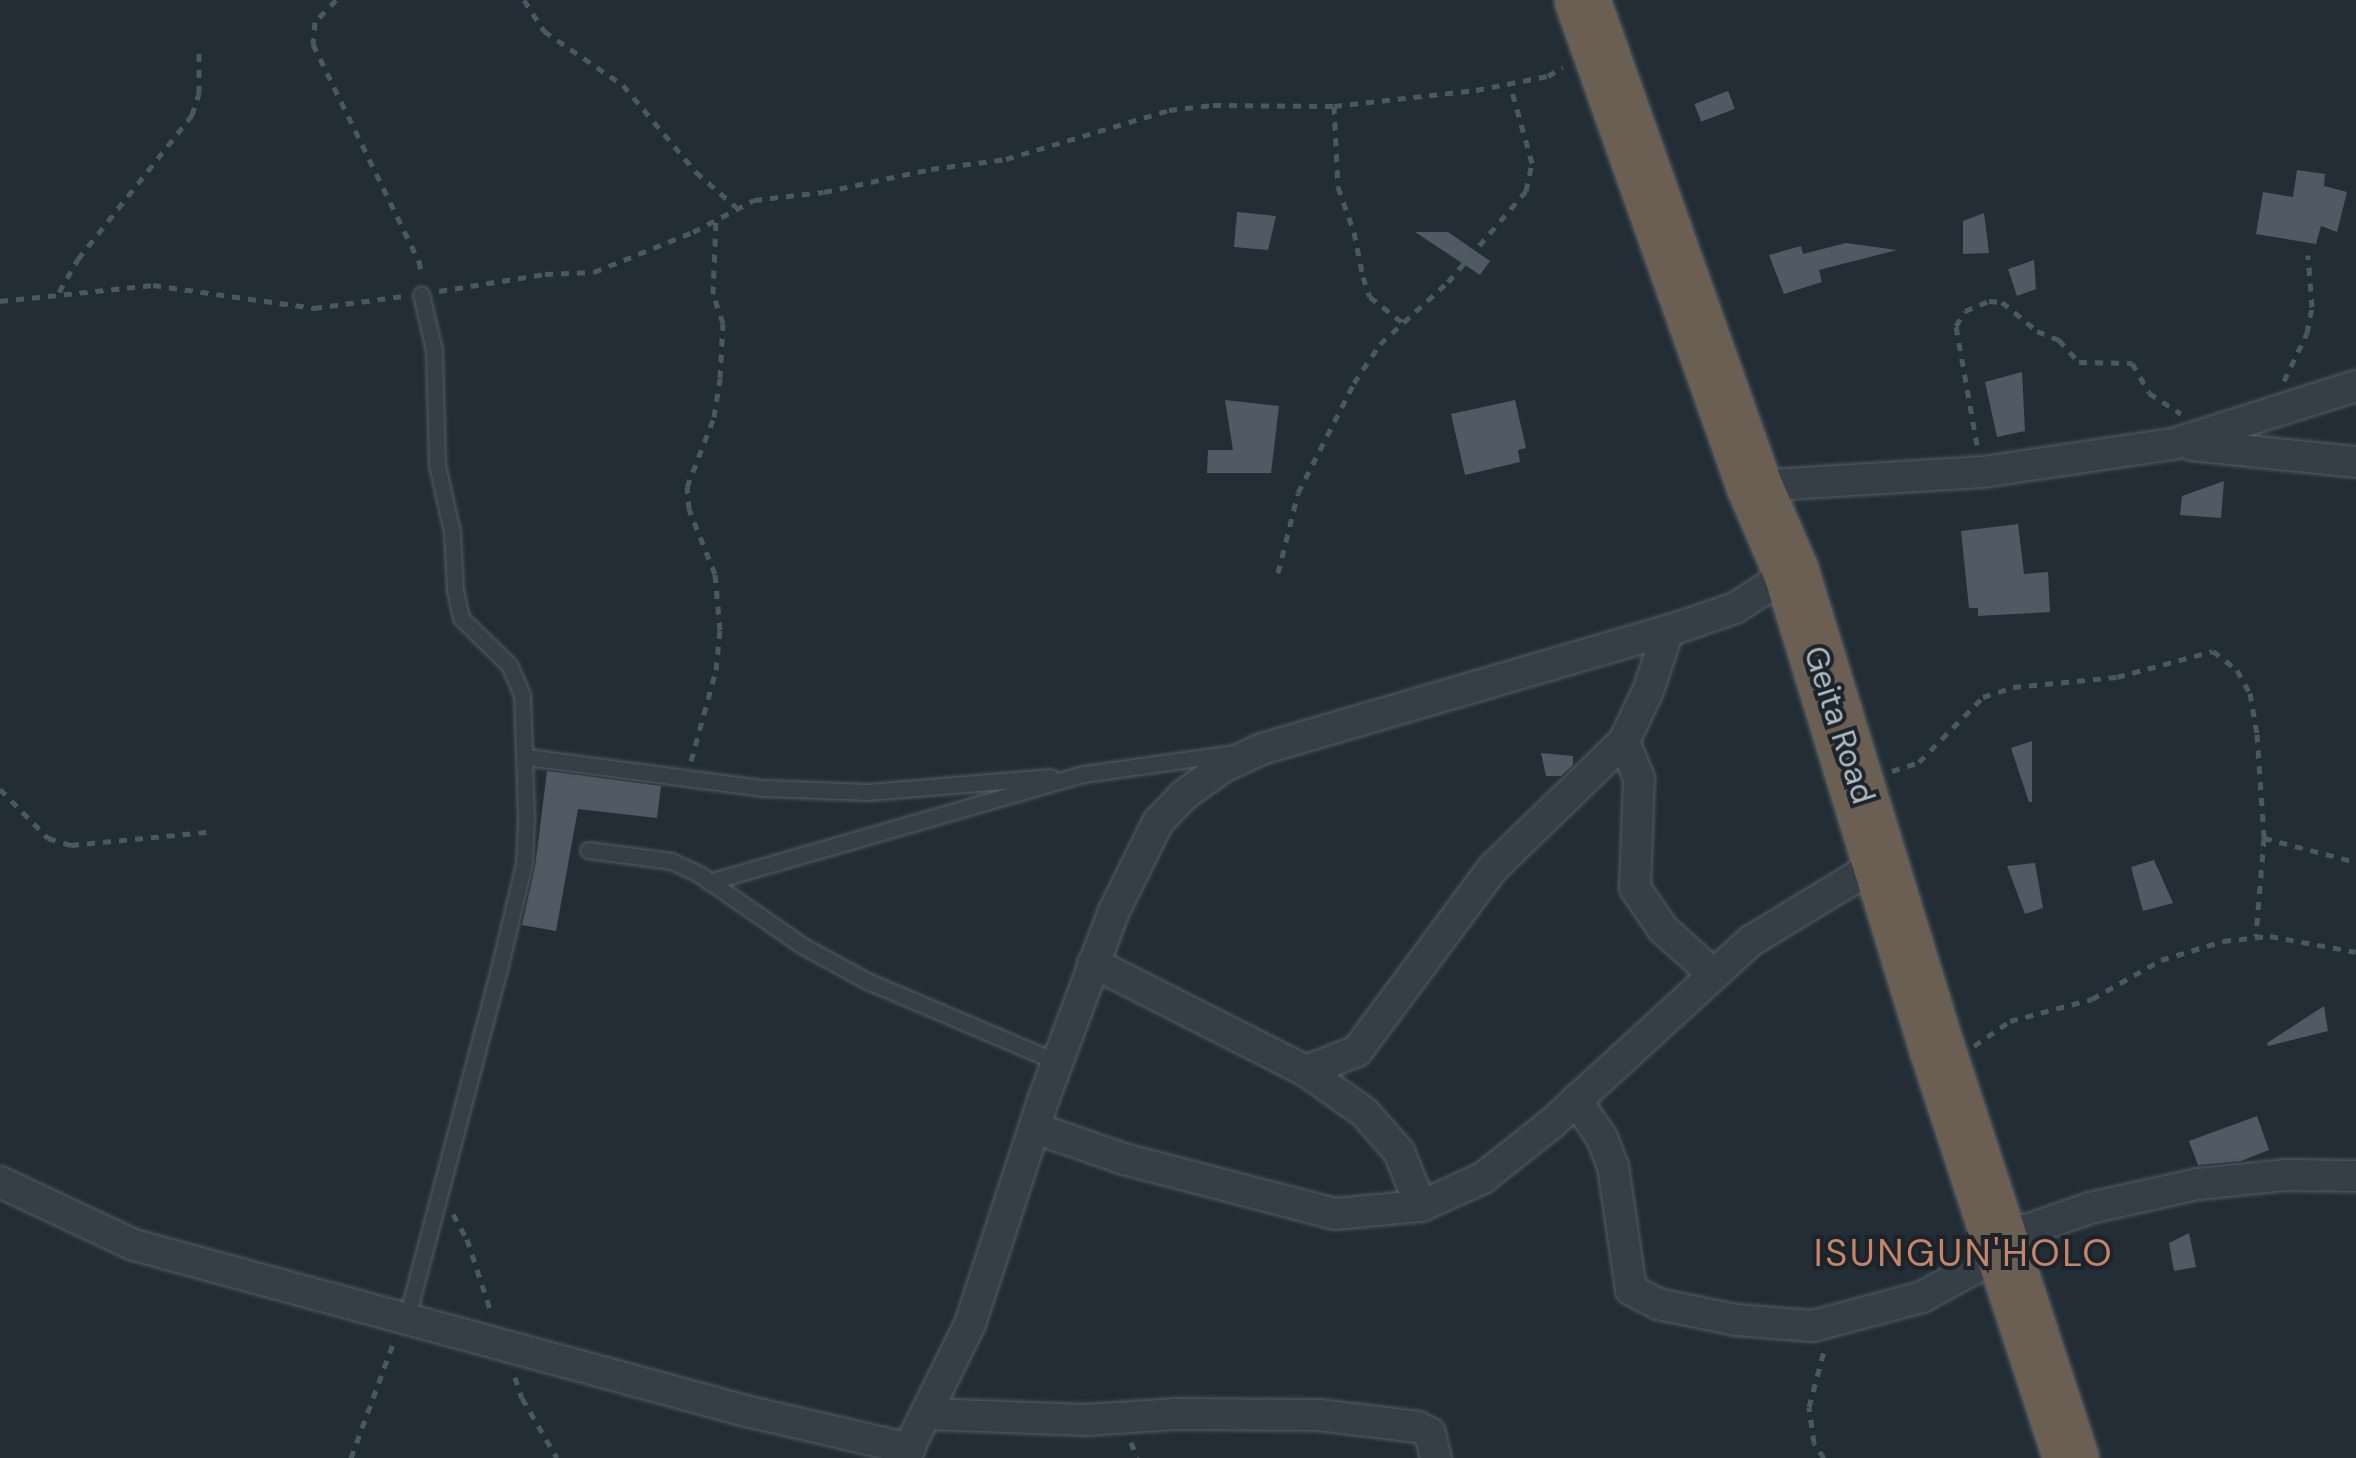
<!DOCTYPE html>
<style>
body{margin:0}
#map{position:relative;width:2356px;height:1458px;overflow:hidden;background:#232d35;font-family:"DM Sans",sans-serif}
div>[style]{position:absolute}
.building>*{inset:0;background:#4f5a64;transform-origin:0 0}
.path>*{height:5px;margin-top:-2.5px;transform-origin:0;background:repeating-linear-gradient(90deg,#495a5a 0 8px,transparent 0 16px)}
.roads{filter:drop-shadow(0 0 2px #545d64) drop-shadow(0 0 2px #545d64)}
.lane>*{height:15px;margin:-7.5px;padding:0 7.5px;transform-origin:7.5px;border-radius:7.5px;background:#363f46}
.street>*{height:30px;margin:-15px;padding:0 15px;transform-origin:15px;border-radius:15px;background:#363f46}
.highway>*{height:55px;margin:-27.5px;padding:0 27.5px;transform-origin:27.5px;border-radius:27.5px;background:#6b5f54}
span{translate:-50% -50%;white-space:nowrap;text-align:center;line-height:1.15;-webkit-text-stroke:8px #1c242b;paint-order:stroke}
.street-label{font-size:32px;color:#b1bac2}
.quarter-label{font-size:38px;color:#c68469;letter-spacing:2.5px}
</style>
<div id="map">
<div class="building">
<i style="left:1728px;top:91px;width:19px;height:36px;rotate:69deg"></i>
<i style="clip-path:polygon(2297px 170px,2325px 174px,2324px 186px,2347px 192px,2337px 232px,2321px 226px,2316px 244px,2256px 234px,2263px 192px,2293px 197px)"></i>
<i style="clip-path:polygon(1237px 212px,1276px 216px,1268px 250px,1234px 247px)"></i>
<i style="clip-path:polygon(1984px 213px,1989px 253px,1963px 254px,1963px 221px)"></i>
<i style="clip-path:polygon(1415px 232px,1448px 232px,1490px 261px,1480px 275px)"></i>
<i style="clip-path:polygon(1846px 243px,1897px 250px,1819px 270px,1822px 282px,1784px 294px,1769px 255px,1801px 246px,1803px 254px)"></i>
<i style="clip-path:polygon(2034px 260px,2036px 289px,2017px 296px,2008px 269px)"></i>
<i style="clip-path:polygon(2022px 372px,2025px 431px,1997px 437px,1985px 382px)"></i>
<i style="clip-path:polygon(1225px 400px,1279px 406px,1271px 473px,1207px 473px,1208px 450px,1233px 450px)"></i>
<i style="clip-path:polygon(1515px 400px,1526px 448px,1518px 450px,1520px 462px,1465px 475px,1451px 414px)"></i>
<i style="clip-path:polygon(2224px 481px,2221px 518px,2180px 515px,2182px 496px)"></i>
<i style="clip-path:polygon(2018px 524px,2024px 574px,2048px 572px,2050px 612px,1978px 616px,1978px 608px,1969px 608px,1961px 531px)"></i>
<i style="clip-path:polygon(2032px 741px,2032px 802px,2029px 802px,2011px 748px)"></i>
<i style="clip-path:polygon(1541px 753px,1573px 756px,1573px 765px,1561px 776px,1546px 776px)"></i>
<i style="clip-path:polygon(547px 771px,661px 786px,657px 818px,578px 809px,556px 931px,522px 925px,535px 867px)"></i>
<i style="clip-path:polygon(2154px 860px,2173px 903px,2143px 911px,2131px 867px)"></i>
<i style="clip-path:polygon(2035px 863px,2043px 908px,2025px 914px,2007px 866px)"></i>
<i style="clip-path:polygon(2324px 1006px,2328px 1031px,2268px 1046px,2267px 1043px)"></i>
<i style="clip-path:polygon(2257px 1116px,2269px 1150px,2241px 1161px,2198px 1165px,2189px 1141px)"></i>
<i style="clip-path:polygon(2189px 1233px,2196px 1267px,2174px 1271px,2169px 1243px)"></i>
</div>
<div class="path">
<i style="left:336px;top:0;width:30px;rotate:134deg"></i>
<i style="left:315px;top:22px;width:22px;rotate:95deg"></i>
<i style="left:313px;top:44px;width:242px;rotate:64deg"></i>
<i style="left:419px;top:261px;width:15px;rotate:79deg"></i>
<i style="left:524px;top:0;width:37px;rotate:57deg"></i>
<i style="left:544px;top:31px;width:96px;rotate:34.4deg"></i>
<i style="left:623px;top:85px;width:114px;rotate:50deg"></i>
<i style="left:696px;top:172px;width:53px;rotate:41.2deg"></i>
<i style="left:1334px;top:106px;width:81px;rotate:87.2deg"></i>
<i style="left:1338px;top:187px;width:48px;rotate:70.4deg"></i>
<i style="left:1354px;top:232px;width:46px;rotate:78.7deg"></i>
<i style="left:1363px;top:277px;width:21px;rotate:71deg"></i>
<i style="left:1370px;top:297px;width:41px;rotate:38deg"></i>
<i style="left:439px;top:291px;width:107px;rotate:-9.1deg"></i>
<i style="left:545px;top:274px;width:49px;rotate:-2.3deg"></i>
<i style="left:594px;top:272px;width:107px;rotate:-22deg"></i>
<i style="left:693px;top:232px;width:69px;rotate:-27.7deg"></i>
<i style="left:754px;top:200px;width:70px;rotate:-6.5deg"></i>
<i style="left:824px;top:192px;width:109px;rotate:-12.1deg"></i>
<i style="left:931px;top:169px;width:76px;rotate:-7.6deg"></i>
<i style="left:1006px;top:159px;width:170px;rotate:-16.7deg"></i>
<i style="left:1169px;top:110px;width:44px;rotate:-6.5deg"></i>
<i style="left:1213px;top:105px;width:121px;rotate:0.5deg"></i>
<i style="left:1334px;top:106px;width:143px;rotate:-6.4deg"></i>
<i style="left:1476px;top:90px;width:73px;rotate:-11deg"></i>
<i style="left:1548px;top:76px;width:17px;rotate:-31deg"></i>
<i style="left:59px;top:292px;width:38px;rotate:-60deg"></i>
<i style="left:78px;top:259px;width:184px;rotate:-51.6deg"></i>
<i style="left:192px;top:115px;width:23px;rotate:-72deg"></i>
<i style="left:199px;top:93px;width:46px;rotate:-90deg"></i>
<i style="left:0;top:301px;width:154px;rotate:-6deg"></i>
<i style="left:153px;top:285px;width:163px;rotate:8.1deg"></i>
<i style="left:314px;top:308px;width:90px;rotate:-7.7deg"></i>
<i style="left:2284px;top:381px;width:53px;rotate:-64.4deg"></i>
<i style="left:2307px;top:333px;width:26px;rotate:-79deg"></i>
<i style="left:2312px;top:307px;width:52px;rotate:-94.4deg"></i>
<i style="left:1977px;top:445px;width:121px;rotate:-100deg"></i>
<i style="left:1956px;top:326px;width:17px;rotate:-59deg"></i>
<i style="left:1965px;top:311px;width:26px;rotate:-23deg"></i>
<i style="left:1989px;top:301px;width:13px;rotate:4deg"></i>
<i style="left:2002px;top:302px;width:45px;rotate:39.6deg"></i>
<i style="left:2037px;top:331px;width:24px;rotate:22deg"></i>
<i style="left:2059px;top:340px;width:30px;rotate:48deg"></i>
<i style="left:2079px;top:362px;width:53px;rotate:1.1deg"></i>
<i style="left:2132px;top:363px;width:34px;rotate:60deg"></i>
<i style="left:2149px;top:393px;width:38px;rotate:33deg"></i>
<i style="left:1278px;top:573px;width:82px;rotate:-76deg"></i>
<i style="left:1298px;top:493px;width:123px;rotate:-63deg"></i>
<i style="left:1354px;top:383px;width:47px;rotate:-56.3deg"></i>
<i style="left:1380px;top:344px;width:92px;rotate:-42.4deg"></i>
<i style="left:1448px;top:282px;width:120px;rotate:-49.4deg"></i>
<i style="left:1526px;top:191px;width:29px;rotate:-78deg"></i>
<i style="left:1532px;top:163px;width:82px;rotate:-105.6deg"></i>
<i style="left:691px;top:761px;width:94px;rotate:-74.6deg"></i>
<i style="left:716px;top:670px;width:40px;rotate:-84.3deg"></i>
<i style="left:720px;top:630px;width:56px;rotate:-95.1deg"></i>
<i style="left:715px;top:574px;width:70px;rotate:-111.8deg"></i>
<i style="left:689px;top:509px;width:22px;rotate:-95deg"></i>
<i style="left:687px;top:487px;width:75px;rotate:-68.9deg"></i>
<i style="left:714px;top:417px;width:39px;rotate:-81deg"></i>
<i style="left:720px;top:378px;width:55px;rotate:-86.9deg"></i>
<i style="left:723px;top:323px;width:31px;rotate:-109deg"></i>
<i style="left:713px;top:294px;width:75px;rotate:-87.7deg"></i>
<i style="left:1892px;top:771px;width:28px;rotate:-18deg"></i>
<i style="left:1919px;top:762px;width:91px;rotate:-45.4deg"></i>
<i style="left:1983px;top:697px;width:32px;rotate:-18deg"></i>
<i style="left:2013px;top:687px;width:104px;rotate:-5.5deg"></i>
<i style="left:2117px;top:677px;width:99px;rotate:-15.2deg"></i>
<i style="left:2213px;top:651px;width:31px;rotate:38deg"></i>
<i style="left:2237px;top:670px;width:26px;rotate:61deg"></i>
<i style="left:2250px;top:693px;width:42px;rotate:80.3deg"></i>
<i style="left:2257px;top:734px;width:104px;rotate:86.1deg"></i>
<i style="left:2264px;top:838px;width:98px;rotate:94.7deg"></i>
<i style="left:0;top:789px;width:69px;rotate:45.6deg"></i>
<i style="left:48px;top:838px;width:24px;rotate:17deg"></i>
<i style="left:71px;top:845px;width:136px;rotate:-5.5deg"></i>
<i style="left:2264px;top:838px;width:95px;rotate:14.6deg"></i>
<i style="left:1974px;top:1046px;width:44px;rotate:-34.8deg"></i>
<i style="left:2010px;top:1021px;width:85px;rotate:-15deg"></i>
<i style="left:2092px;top:999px;width:79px;rotate:-29.5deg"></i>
<i style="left:2161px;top:960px;width:65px;rotate:-17deg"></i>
<i style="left:2223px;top:941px;width:47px;rotate:-6.1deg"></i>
<i style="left:2270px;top:936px;width:87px;rotate:10.5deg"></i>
<i style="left:453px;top:1214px;width:29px;rotate:61deg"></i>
<i style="left:467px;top:1239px;width:80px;rotate:71.8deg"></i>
<i style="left:515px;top:1377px;width:22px;rotate:72deg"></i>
<i style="left:522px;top:1398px;width:69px;rotate:59.7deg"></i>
<i style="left:1131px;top:1442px;width:17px;rotate:69deg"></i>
<i style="left:351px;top:1458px;width:121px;rotate:-69.8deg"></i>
<i style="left:1824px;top:1458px;width:18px;rotate:-124deg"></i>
<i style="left:1814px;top:1443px;width:36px;rotate:-98deg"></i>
<i style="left:1809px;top:1407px;width:58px;rotate:-75deg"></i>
</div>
<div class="roads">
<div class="lane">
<i style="left:527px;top:757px;width:238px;rotate:7.5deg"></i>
<i style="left:763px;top:788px;width:105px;rotate:2.2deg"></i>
<i style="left:868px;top:792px;width:183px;rotate:-4.7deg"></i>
<i style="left:588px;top:850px;width:84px;rotate:7.5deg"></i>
<i style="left:671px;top:861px;width:31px;rotate:25deg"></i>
<i style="left:699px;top:874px;width:126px;rotate:34.7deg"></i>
<i style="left:803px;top:946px;width:71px;rotate:28.7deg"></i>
<i style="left:865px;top:980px;width:209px;rotate:23.1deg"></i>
<i style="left:709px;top:882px;width:390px;rotate:-16.1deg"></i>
<i style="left:1084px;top:774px;width:150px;rotate:-8deg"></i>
<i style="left:407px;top:1317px;width:356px;rotate:-75.2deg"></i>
<i style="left:498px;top:973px;width:112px;rotate:-76.6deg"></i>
<i style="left:524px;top:864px;width:45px;rotate:-87.5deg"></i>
<i style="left:526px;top:819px;width:124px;rotate:-91.8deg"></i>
<i style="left:522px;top:695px;width:33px;rotate:-113deg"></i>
<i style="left:509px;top:665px;width:67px;rotate:-135.6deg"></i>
<i style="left:461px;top:618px;width:29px;rotate:-102deg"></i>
<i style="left:455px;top:590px;width:58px;rotate:-93deg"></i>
<i style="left:452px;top:532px;width:69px;rotate:-102.6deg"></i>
<i style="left:437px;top:465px;width:115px;rotate:-91.5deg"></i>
<i style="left:434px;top:350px;width:57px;rotate:-103.1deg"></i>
</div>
<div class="street">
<i style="left:2191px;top:445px;width:166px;rotate:5.9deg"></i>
<i style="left:1754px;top:486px;width:229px;rotate:-3.5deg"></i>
<i style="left:1983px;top:472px;width:192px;rotate:-8.4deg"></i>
<i style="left:2173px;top:444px;width:192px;rotate:-17.6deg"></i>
<i style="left:1624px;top:741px;width:40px;rotate:68deg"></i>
<i style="left:1639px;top:778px;width:110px;rotate:92.1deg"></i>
<i style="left:1635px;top:888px;width:50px;rotate:55.7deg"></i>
<i style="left:1663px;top:929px;width:66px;rotate:41.9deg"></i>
<i style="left:1093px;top:963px;width:239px;rotate:26.9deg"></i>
<i style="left:1306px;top:1071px;width:72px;rotate:35.4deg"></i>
<i style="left:1365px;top:1113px;width:52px;rotate:48.9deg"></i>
<i style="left:1399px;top:1152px;width:58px;rotate:67.8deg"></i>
<i style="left:1306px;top:1071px;width:55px;rotate:-21.4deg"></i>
<i style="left:1357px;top:1051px;width:227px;rotate:-53.4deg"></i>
<i style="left:1492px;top:869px;width:184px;rotate:-44.1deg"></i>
<i style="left:1624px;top:741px;width:55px;rotate:-64.4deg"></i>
<i style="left:1648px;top:691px;width:63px;rotate:-71.6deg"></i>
<i style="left:1576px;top:1100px;width:46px;rotate:55.6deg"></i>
<i style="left:1602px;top:1138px;width:30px;rotate:69deg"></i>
<i style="left:1613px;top:1166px;width:125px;rotate:81.7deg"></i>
<i style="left:1631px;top:1290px;width:30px;rotate:27deg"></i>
<i style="left:1658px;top:1304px;width:80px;rotate:11.6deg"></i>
<i style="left:1736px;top:1320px;width:77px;rotate:4.5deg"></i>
<i style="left:1813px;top:1326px;width:113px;rotate:-14.9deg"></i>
<i style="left:1922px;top:1297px;width:96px;rotate:-28.7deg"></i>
<i style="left:1035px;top:1128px;width:94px;rotate:19.2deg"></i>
<i style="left:1124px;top:1159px;width:218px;rotate:14.6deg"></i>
<i style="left:1335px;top:1214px;width:86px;rotate:-5.3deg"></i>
<i style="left:1421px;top:1206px;width:68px;rotate:-24.3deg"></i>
<i style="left:1483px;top:1178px;width:87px;rotate:-38.5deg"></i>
<i style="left:1551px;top:1124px;width:271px;rotate:-42.5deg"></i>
<i style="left:1751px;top:941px;width:153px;rotate:-31.4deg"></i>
<i style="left:0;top:1182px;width:148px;rotate:25.2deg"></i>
<i style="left:134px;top:1245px;width:634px;rotate:15.18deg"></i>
<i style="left:746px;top:1411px;width:168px;rotate:13deg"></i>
<i style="left:1997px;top:1223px;width:28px;rotate:17deg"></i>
<i style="left:2024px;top:1231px;width:70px;rotate:-19.2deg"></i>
<i style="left:2090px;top:1208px;width:111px;rotate:-12.5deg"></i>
<i style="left:2198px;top:1184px;width:88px;rotate:-5.8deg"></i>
<i style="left:2286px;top:1175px;width:70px;rotate:0.8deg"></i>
<i style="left:928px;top:1414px;width:158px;rotate:2.2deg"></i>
<i style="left:1086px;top:1420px;width:91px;rotate:-3.8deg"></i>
<i style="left:1177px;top:1414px;width:142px;rotate:0.4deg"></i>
<i style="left:1319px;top:1415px;width:100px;rotate:6.9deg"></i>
<i style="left:1418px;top:1427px;width:13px;rotate:27deg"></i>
<i style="left:1430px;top:1433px;width:26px;rotate:77deg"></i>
<i style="left:904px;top:1458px;width:149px;rotate:-63.8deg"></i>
<i style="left:970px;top:1324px;width:238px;rotate:-71.9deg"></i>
<i style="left:1044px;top:1098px;width:200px;rotate:-69.5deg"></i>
<i style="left:1114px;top:911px;width:99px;rotate:-63.7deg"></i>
<i style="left:1158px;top:822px;width:37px;rotate:-46deg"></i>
<i style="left:1184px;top:795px;width:48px;rotate:-35.7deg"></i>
<i style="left:1223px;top:767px;width:43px;rotate:-24.8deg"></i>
<i style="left:1262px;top:749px;width:432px;rotate:-16.3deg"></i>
<i style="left:1677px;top:628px;width:61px;rotate:-19deg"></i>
<i style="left:1735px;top:608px;width:67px;rotate:-32.7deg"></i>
</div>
<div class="highway">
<i style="left:1582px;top:0;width:516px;rotate:70.51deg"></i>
<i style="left:1754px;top:486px;width:94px;rotate:66.7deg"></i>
<i style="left:1791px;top:572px;width:499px;rotate:73deg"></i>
<i style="left:1937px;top:1049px;width:430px;rotate:71.9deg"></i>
</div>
</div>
<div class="street-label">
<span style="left:1839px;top:725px;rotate:72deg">Geita Road</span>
</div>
<div class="quarter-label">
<span style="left:1964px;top:1254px">ISUNGUN'HOLO</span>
</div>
</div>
